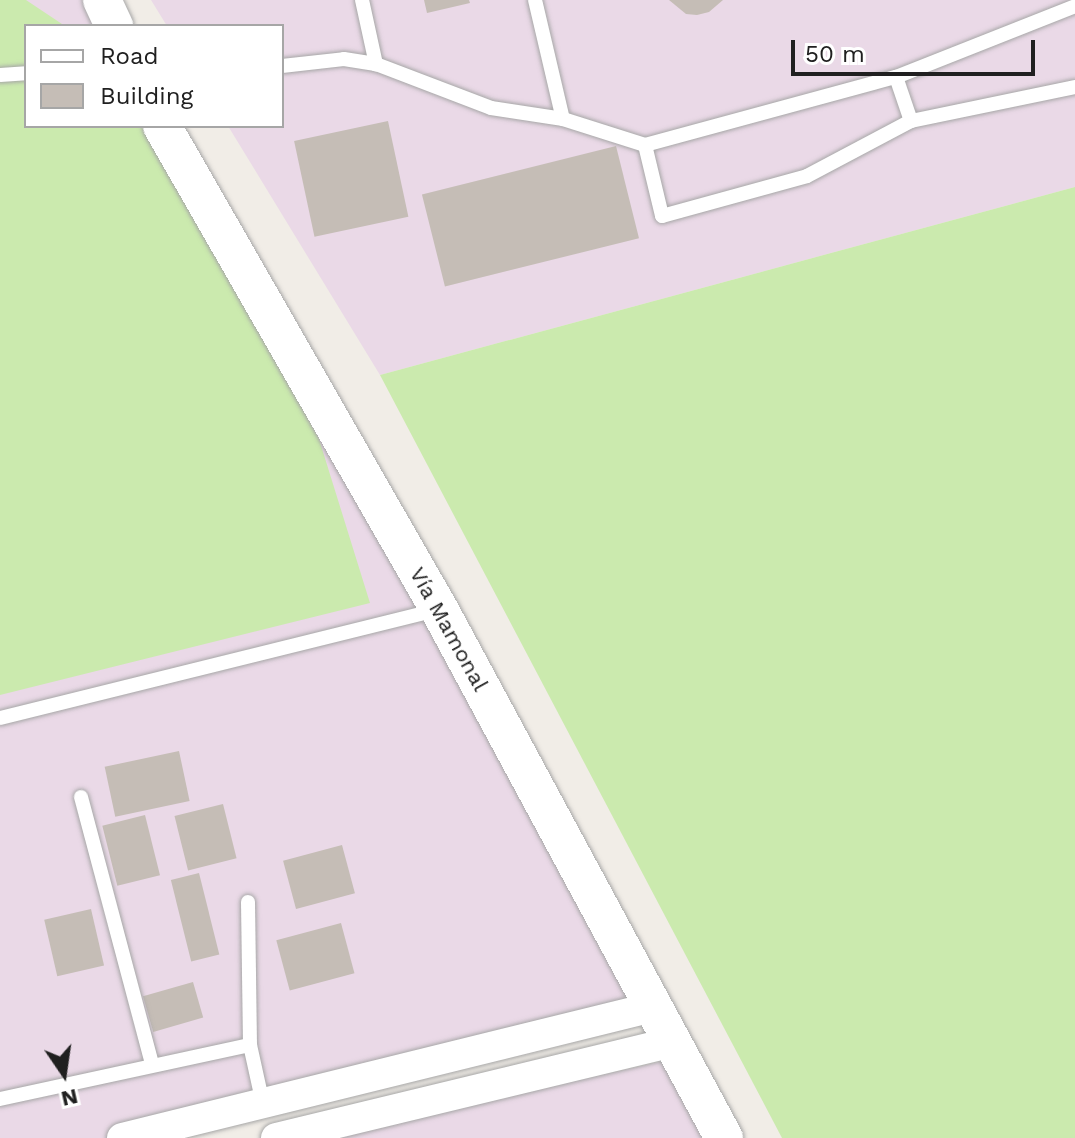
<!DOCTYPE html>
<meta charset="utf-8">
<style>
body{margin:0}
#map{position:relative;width:1075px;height:1138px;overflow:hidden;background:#f1ede7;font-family:"Work Sans",sans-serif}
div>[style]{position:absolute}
.industrial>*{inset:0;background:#ead9e7}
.grass>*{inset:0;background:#cbeaae}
.building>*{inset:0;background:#c5bdb6;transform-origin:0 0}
.roads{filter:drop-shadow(0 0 2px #a7a7a7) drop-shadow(0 0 2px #a7a7a7)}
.service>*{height:14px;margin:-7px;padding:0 7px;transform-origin:7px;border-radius:7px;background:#fff}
.minor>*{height:30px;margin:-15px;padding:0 15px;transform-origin:15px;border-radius:15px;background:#fff}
.tertiary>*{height:38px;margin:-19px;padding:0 19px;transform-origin:19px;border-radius:19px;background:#fff}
span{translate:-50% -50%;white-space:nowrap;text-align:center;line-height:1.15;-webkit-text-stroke:8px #fff;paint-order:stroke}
.street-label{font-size:22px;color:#202020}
.legend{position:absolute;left:24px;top:24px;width:260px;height:104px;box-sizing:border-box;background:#fff;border:2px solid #a6a6a6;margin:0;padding:10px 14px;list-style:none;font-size:24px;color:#202020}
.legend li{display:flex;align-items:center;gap:16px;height:40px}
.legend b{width:40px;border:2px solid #a6a6a6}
.north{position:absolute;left:24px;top:1034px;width:80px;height:80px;-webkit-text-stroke:6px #fff;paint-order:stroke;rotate:167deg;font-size:22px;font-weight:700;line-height:32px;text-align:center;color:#202020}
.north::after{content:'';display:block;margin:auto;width:28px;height:36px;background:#202020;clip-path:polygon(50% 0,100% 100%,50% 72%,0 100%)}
.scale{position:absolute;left:791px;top:40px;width:244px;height:36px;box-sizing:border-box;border:4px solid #202020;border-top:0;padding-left:10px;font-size:24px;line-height:28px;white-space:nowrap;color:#202020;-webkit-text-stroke:6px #fff;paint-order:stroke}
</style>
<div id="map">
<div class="industrial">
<i style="clip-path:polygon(0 0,103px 0,116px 26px,26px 26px,26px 126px,168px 126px,653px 1007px,263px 1104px,106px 1138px,0 1138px)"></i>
<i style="clip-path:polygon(151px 0,1075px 0,1075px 187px,380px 375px,228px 126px,282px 126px,282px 26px,167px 26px)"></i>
<i style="clip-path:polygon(668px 1060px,711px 1138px,321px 1138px)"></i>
</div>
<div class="grass">
<i style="clip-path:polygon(0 0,26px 0,65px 26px,26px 26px,26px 126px,146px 126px,319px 439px,370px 603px,0 695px)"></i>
<i style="clip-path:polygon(1075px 187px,1075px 1138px,782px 1138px,380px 375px)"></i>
</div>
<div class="building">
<i style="clip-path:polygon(424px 0,469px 0,470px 3px,427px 13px)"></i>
<i style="clip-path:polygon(669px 0,723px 0,709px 12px,697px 15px,686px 14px)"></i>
<i style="left:388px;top:121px;width:98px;height:96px;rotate:78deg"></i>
<i style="left:616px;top:146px;width:95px;height:200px;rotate:76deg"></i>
<i style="left:179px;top:751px;width:51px;height:76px;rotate:78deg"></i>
<i style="left:223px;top:804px;width:56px;height:50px;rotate:76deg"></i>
<i style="left:145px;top:815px;width:62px;height:44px;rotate:76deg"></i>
<i style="left:342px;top:845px;width:50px;height:61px;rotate:75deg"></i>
<i style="left:199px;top:873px;width:84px;height:29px;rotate:76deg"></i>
<i style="left:91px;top:909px;width:58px;height:48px;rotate:77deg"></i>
<i style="left:341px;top:923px;width:52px;height:67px;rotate:75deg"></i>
<i style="left:193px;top:982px;width:37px;height:52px;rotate:74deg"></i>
</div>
<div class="roads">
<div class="service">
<i style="left:362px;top:0;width:66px;rotate:77.7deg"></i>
<i style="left:535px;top:0;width:122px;rotate:76.8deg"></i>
<i style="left:282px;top:66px;width:62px;rotate:-6.4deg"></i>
<i style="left:344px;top:59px;width:32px;rotate:9deg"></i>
<i style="left:376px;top:64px;width:123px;rotate:20.9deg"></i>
<i style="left:491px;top:108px;width:73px;rotate:8.7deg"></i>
<i style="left:563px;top:119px;width:86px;rotate:17.6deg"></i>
<i style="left:645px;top:145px;width:260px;rotate:-15.2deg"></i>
<i style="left:896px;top:77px;width:193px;rotate:-21.6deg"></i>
<i style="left:0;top:75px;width:26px;rotate:-4deg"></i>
<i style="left:911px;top:121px;width:167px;rotate:-11.7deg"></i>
<i style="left:645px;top:145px;width:73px;rotate:76.5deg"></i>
<i style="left:662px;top:216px;width:150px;rotate:-15.4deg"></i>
<i style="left:807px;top:176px;width:118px;rotate:-27.9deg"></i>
<i style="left:911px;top:121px;width:46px;rotate:-108.8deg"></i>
<i style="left:0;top:718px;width:448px;rotate:-13.9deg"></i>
<i style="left:81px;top:797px;width:276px;rotate:75.1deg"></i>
<i style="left:248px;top:902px;width:143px;rotate:89.2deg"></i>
<i style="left:0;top:1099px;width:256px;rotate:-12.2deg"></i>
<i style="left:250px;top:1045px;width:60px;rotate:77.6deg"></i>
</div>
<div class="minor">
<i style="left:122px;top:1138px;width:547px;rotate:-13.86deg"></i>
<i style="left:276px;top:1138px;width:408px;rotate:-13.6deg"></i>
</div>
<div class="tertiary">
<i style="left:102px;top:0;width:29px;rotate:65deg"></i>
<i style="left:162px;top:126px;width:557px;rotate:60.17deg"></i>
<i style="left:439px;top:609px;width:601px;rotate:61.69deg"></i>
</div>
</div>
<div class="street-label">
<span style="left:449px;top:629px;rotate:61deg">Vía Mamonal</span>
</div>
<ul class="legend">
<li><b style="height:10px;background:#fff"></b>Road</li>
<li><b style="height:22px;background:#c5bdb6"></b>Building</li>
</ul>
<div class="north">N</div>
<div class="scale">50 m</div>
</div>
